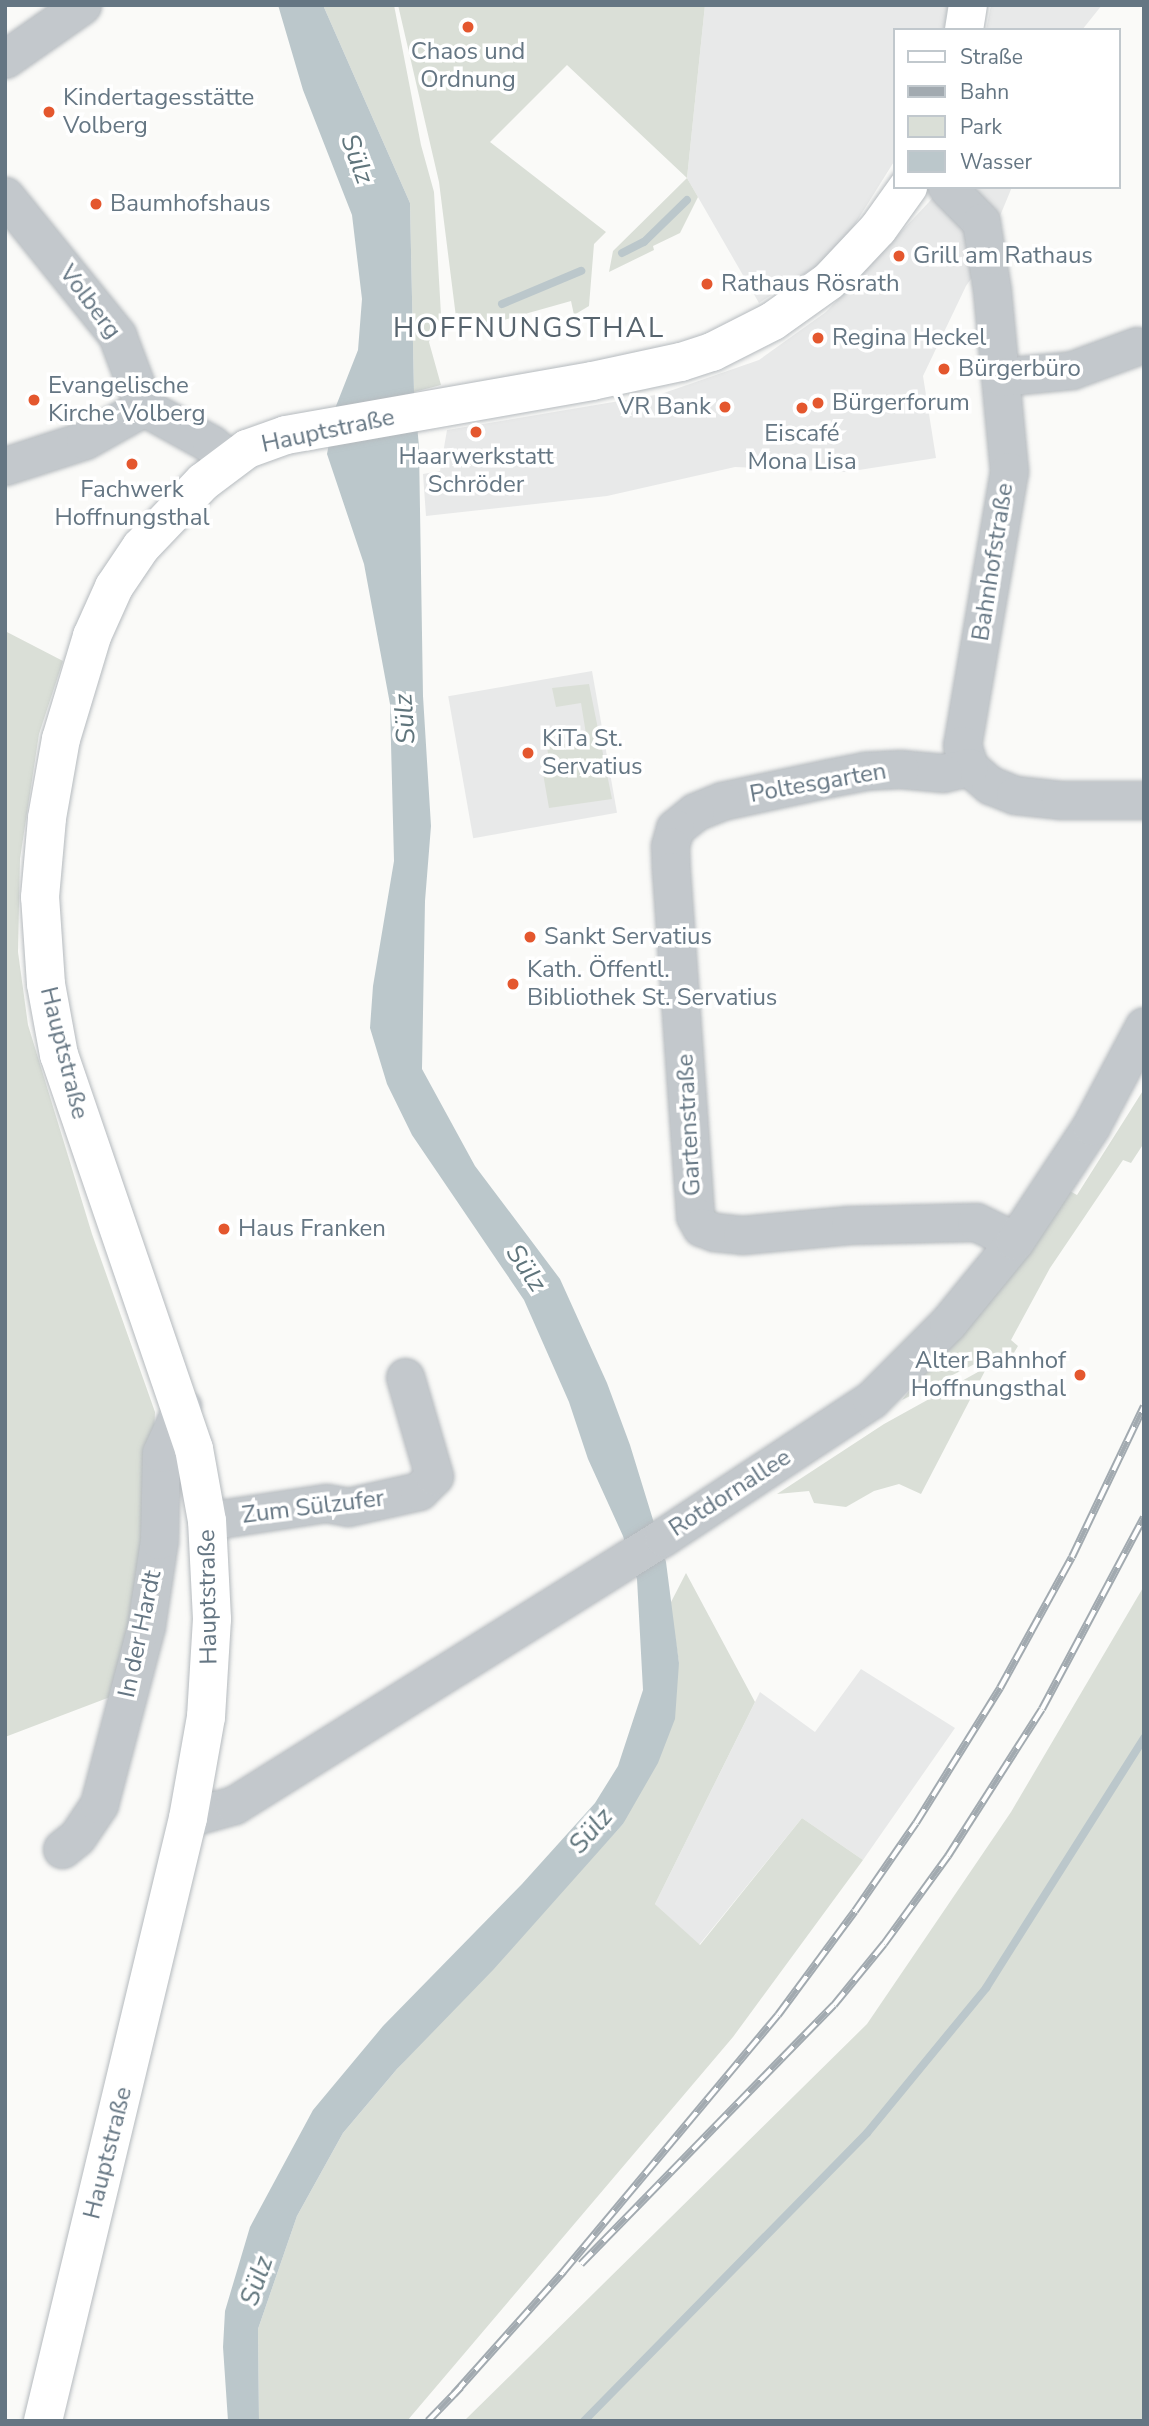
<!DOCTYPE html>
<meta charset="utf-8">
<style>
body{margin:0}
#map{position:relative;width:1149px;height:2426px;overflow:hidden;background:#fafaf8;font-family:"Nunito Sans",sans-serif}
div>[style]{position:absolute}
.built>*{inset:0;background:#e8e9e9;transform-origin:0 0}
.green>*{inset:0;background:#dadfd7}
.water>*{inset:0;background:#bbc7cb}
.stream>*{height:8px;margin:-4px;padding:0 4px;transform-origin:4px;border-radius:4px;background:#bbc7cb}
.roads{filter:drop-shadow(0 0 2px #b5babe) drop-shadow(0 0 2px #b5babe)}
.minor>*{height:37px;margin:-18.5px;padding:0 18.5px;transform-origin:18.5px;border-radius:18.5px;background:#c3c8cc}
.major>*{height:38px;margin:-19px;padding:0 19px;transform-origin:19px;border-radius:19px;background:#fff}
.rail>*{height:8px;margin-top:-4px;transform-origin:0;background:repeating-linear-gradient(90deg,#fff 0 16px,#a2aab0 0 32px);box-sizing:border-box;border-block:2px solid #a2aab0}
.dots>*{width:19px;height:19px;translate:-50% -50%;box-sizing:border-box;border:4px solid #fff;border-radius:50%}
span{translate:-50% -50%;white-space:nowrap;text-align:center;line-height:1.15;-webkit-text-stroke:7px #fff;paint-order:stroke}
.poi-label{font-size:24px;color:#657683}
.left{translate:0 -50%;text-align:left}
.right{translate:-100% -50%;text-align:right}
.street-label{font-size:24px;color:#657683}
.water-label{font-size:26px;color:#60757c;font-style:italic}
.quarter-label{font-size:28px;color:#57646e;letter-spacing:2px}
.frame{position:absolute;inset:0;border:7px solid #657683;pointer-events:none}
.legend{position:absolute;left:893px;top:28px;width:228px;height:161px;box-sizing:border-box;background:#fff;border:2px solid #c1c8cd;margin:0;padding:9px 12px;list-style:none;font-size:21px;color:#657683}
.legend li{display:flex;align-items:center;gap:14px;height:35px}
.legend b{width:35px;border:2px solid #c1c8cd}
</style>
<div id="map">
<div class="built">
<i style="clip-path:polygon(705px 5px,948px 5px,944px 30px,895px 30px,895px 160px,837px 253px,759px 303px,687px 178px)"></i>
<i style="clip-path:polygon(991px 5px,1102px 5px,1082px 30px,986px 30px)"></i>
<i style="clip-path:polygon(943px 187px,1012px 187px,978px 269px,966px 286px,923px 376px,936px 458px,846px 472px,735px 467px,607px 496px,426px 516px,423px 474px,440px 471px,447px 430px,661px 394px,759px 360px,826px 312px)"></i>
<i style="left:592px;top:671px;width:144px;height:146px;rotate:80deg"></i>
<i style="clip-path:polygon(861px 1669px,955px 1728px,863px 1860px,802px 1818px,699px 1945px,655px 1904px,760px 1692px,815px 1732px)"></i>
</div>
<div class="green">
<i style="clip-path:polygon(323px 5px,394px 5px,421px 145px,434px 192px,441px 315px,429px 342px,441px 385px,414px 392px,410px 203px)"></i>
<i style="clip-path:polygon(398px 5px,705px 5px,687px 178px,698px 197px,680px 233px,653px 246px,654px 250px,609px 272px,613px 251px,687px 178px,567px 65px,490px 142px,606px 232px,594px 244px,589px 306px,574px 315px,571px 301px,458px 333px,439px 182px)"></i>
<i style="clip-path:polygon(5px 631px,63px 661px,39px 734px,20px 859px,18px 952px,28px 1025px,92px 1234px,155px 1412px,148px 1568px,118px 1694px,5px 1737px)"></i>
<i style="clip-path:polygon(589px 684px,612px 799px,549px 808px,541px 762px,549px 760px,547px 747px,587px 740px,581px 703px,556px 707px,552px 688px)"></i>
<i style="clip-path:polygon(1144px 1089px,1144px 1143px,1131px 1163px,1123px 1160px,1050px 1268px,1011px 1340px,1018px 1346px,1009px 1361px,993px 1355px,902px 1400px,1068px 1190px,1077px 1195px)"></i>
<i style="clip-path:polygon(987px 1367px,921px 1494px,899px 1484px,874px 1491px,846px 1507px,814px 1503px,809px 1491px,777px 1494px,884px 1424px)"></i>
<i style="clip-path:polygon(686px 1573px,755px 1702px,655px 1904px,700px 1945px,802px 1818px,863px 1860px,733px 2037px,407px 2421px,259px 2421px,258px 2329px,297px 2216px,343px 2133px,397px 2069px,623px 1824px,679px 1663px,670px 1604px)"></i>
<i style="clip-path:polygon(1144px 1586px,1144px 2421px,464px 2421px,867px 2024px,1011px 1812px)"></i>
</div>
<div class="water">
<i style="clip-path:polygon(278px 5px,323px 5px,410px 203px,414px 391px,419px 447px,423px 696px,431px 826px,425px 901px,422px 1069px,475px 1166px,560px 1279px,607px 1383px,630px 1445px,666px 1562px,679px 1663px,675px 1719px,658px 1763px,623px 1824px,493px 1970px,397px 2069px,343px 2133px,297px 2216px,258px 2329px,259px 2421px,228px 2421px,223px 2347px,225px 2311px,250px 2227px,313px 2110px,383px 2026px,522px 1884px,595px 1803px,618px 1766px,643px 1690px,637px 1579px,623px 1536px,588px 1459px,569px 1402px,524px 1300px,412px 1135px,387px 1084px,370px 1028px,373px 986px,394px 861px,390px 704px,364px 564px,327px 454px,336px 406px,358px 350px,362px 299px,352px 215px,303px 90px)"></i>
</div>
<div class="stream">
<i style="left:622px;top:253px;width:25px;rotate:-27deg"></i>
<i style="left:644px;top:242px;width:60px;rotate:-44.3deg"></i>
<i style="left:502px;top:304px;width:86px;rotate:-22.7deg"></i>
<i style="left:584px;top:2421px;width:404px;rotate:-45.5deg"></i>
<i style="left:867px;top:2133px;width:188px;rotate:-50.6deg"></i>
<i style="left:986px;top:1988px;width:296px;rotate:-57.7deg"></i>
</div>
<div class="roads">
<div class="minor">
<i style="left:5px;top:59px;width:94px;rotate:-35deg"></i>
<i style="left:947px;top:187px;width:49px;rotate:45.8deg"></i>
<i style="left:981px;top:222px;width:70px;rotate:80.9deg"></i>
<i style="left:992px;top:291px;width:181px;rotate:84.6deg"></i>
<i style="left:1009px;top:471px;width:278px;rotate:99.7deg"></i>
<i style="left:962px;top:745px;width:23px;rotate:72deg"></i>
<i style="left:969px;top:767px;width:28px;rotate:41deg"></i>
<i style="left:990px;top:785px;width:27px;rotate:22deg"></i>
<i style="left:1015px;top:795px;width:45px;rotate:6.3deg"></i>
<i style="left:1060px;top:800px;width:84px"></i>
<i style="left:5px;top:196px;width:179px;rotate:51.1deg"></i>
<i style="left:117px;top:335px;width:77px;rotate:69.4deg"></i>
<i style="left:144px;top:407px;width:77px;rotate:28.9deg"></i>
<i style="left:211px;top:444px;width:25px;rotate:40deg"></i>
<i style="left:1001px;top:377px;width:71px;rotate:-5.6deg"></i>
<i style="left:1072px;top:370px;width:69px;rotate:-20.3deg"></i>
<i style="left:5px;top:466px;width:84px;rotate:-18deg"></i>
<i style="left:85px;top:440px;width:68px;rotate:-29.2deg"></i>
<i style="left:969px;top:767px;width:27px;rotate:167deg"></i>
<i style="left:943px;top:773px;width:43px;rotate:-174.7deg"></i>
<i style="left:900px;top:769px;width:35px;rotate:177deg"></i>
<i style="left:865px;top:771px;width:37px;rotate:169deg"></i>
<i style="left:829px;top:778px;width:109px;rotate:167.9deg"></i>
<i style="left:722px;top:801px;width:29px;rotate:158deg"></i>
<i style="left:695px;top:812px;width:26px;rotate:141deg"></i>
<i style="left:675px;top:828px;width:19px;rotate:106deg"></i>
<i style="left:670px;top:846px;width:25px;rotate:88deg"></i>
<i style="left:671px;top:871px;width:346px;rotate:86deg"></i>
<i style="left:695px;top:1216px;width:13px;rotate:61deg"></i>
<i style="left:701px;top:1227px;width:14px;rotate:21deg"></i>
<i style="left:714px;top:1232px;width:28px;rotate:6deg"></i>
<i style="left:742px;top:1235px;width:108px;rotate:-5.3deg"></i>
<i style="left:850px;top:1225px;width:126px;rotate:-1.4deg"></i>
<i style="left:976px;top:1222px;width:43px;rotate:26deg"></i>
<i style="left:207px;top:1521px;width:120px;rotate:-8.6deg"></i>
<i style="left:326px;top:1503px;width:22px;rotate:10deg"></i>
<i style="left:348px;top:1507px;width:73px;rotate:-12.7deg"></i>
<i style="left:419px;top:1491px;width:21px;rotate:-45deg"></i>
<i style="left:434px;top:1476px;width:103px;rotate:-106.3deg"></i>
<i style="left:188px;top:1818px;width:48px;rotate:-15.8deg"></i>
<i style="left:234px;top:1805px;width:506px;rotate:-31.99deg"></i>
<i style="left:663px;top:1537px;width:249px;rotate:-33.4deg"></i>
<i style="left:871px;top:1400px;width:109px;rotate:-45deg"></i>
<i style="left:948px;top:1323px;width:106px;rotate:-50.7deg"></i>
<i style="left:1015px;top:1241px;width:138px;rotate:-56.5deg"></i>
<i style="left:1091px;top:1126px;width:113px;rotate:-62.1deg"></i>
<i style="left:62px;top:1849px;width:19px;rotate:-39deg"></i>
<i style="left:77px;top:1837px;width:40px;rotate:-56deg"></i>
<i style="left:99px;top:1804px;width:184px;rotate:-75.2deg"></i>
<i style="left:146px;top:1626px;width:87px;rotate:-81.4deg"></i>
<i style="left:159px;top:1540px;width:87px;rotate:-88.7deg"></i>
<i style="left:161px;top:1453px;width:51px;rotate:-65.5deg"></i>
</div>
<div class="major">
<i style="left:964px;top:30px;width:25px;rotate:-81deg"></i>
<i style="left:43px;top:2421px;width:620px;rotate:-76.48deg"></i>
<i style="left:188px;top:1818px;width:103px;rotate:-79.9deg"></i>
<i style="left:206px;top:1717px;width:98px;rotate:-86.5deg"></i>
<i style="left:212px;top:1619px;width:98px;rotate:-92.9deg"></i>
<i style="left:207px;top:1521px;width:73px;rotate:-100.2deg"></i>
<i style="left:194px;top:1449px;width:416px;rotate:-108.9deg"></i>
<i style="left:59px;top:1055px;width:72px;rotate:-100.4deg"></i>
<i style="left:46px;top:984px;width:87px;rotate:-93.9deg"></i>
<i style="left:40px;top:897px;width:79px;rotate:-84.9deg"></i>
<i style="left:47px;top:818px;width:80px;rotate:-80deg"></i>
<i style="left:61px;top:739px;width:108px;rotate:-73.2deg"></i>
<i style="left:92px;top:636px;width:54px;rotate:-65.8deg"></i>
<i style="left:114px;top:587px;width:48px;rotate:-56deg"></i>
<i style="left:141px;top:547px;width:90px;rotate:-46.4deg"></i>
<i style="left:203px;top:482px;width:55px;rotate:-36.9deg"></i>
<i style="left:247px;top:449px;width:41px;rotate:-19.7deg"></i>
<i style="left:286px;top:435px;width:311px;rotate:-10deg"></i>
<i style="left:592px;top:381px;width:91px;rotate:-12.1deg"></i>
<i style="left:681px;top:362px;width:33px;rotate:-18deg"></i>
<i style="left:712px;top:352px;width:68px;rotate:-26.9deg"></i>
<i style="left:773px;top:321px;width:69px;rotate:-35.5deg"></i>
<i style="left:829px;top:281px;width:71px;rotate:-46.7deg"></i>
<i style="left:878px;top:229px;width:52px;rotate:-54.5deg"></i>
</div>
</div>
<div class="rail">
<i style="left:581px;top:2264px;width:362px;rotate:-45.7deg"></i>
<i style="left:834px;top:2005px;width:79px;rotate:-50.7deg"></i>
<i style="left:884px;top:1944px;width:109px;rotate:-54deg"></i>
<i style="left:948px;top:1856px;width:174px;rotate:-57.4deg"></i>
<i style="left:1042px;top:1709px;width:217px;rotate:-62deg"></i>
<i style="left:454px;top:2394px;width:164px;rotate:-48.2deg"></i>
<i style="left:563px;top:2272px;width:335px;rotate:-50.1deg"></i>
<i style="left:778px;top:2015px;width:129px;rotate:-53.5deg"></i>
<i style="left:855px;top:1911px;width:107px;rotate:-55.3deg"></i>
<i style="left:916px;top:1823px;width:159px;rotate:-58.1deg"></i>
<i style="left:1000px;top:1688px;width:149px;rotate:-61.2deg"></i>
<i style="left:1072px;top:1557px;width:167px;rotate:-64.5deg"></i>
<i style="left:428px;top:2421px;width:47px;rotate:-45.9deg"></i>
</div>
<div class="dots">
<i style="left:468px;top:27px;background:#e4572e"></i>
<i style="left:49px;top:112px;background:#e4572e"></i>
<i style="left:96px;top:204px;background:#e4572e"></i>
<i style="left:899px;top:256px;background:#e4572e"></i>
<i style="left:707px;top:284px;background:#e4572e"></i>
<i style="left:818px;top:338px;background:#e4572e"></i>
<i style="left:944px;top:369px;background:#e4572e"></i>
<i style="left:34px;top:400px;background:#e4572e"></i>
<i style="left:818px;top:403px;background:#e4572e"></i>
<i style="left:725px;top:407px;background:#e4572e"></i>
<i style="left:802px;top:408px;background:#e4572e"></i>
<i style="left:476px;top:432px;background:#e4572e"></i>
<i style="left:132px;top:464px;background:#e4572e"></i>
<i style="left:528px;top:753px;background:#e4572e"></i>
<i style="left:530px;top:937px;background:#e4572e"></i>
<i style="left:513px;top:984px;background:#e4572e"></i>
<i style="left:224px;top:1229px;background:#e4572e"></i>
<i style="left:1080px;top:1375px;background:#e4572e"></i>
</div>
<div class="poi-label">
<span style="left:468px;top:66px">Chaos und<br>Ordnung</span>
<span class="left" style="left:63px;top:112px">Kindertagesstätte<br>Volberg</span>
<span class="left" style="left:110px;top:204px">Baumhofshaus</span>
<span class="left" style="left:913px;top:256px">Grill am Rathaus</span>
<span class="left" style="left:721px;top:284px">Rathaus Rösrath</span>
<span class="left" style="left:832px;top:338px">Regina Heckel</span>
<span class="left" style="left:958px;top:369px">Bürgerbüro</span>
<span class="left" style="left:48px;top:400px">Evangelische<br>Kirche Volberg</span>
<span class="left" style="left:832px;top:403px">Bürgerforum</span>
<span class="right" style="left:711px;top:407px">VR Bank</span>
<span style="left:802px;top:448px">Eiscafé<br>Mona Lisa</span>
<span style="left:476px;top:471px">Haarwerkstatt<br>Schröder</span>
<span style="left:132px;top:504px">Fachwerk<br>Hoffnungsthal</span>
<span class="left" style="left:542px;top:753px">KiTa St.<br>Servatius</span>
<span class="left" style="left:544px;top:937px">Sankt Servatius</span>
<span class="left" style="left:527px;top:984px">Kath. Öffentl.<br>Bibliothek St. Servatius</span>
<span class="left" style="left:238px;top:1229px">Haus Franken</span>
<span class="right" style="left:1066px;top:1375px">Alter Bahnhof<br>Hoffnungsthal</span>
</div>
<div class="street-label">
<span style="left:90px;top:302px;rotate:53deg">Volberg</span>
<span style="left:328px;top:431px;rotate:-12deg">Hauptstraße</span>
<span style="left:993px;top:562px;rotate:-81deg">Bahnhofstraße</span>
<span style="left:818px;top:783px;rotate:-10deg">Poltesgarten</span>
<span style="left:64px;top:1053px;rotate:76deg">Hauptstraße</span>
<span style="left:689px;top:1125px;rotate:-93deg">Gartenstraße</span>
<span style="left:730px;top:1493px;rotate:-33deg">Rotdornallee</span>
<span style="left:313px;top:1507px;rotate:-7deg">Zum Sülzufer</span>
<span style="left:208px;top:1597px;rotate:-91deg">Hauptstraße</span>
<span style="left:140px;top:1634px;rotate:-78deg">In der Hardt</span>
<span style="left:108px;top:2153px;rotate:-76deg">Hauptstraße</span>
</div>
<div class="water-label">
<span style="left:357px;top:159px;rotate:70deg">Sülz</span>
<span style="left:405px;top:719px;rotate:-94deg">Sülz</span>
<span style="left:526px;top:1268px;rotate:56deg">Sülz</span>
<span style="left:591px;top:1831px;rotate:-49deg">Sülz</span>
<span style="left:257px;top:2281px;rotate:-71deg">Sülz</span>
</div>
<div class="quarter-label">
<span style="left:529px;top:328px">HOFFNUNGSTHAL</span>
</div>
<div class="frame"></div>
<ul class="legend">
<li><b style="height:9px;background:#fff"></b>Straße</li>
<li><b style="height:9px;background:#a2aab0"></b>Bahn</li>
<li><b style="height:19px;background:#dadfd7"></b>Park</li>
<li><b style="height:19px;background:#bbc7cb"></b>Wasser</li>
</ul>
</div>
